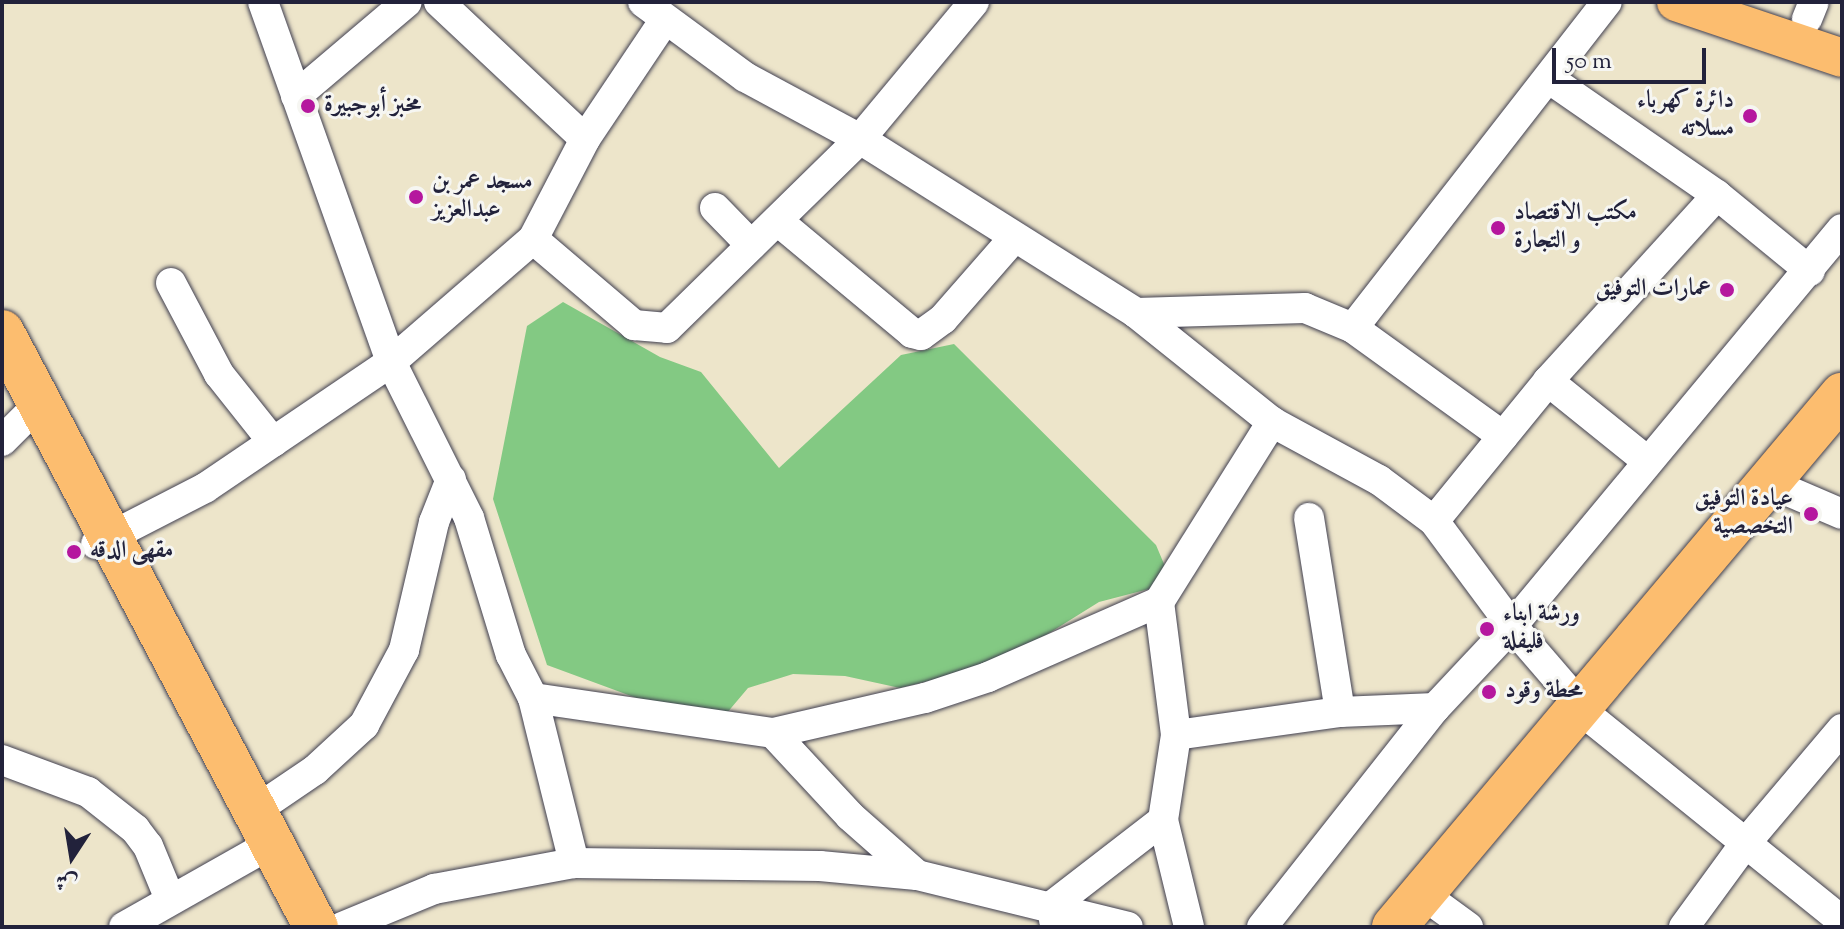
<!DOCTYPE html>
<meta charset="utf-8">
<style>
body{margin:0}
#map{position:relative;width:1844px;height:929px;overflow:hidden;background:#ede5ca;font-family:"Sorts Mill Goudy",Amiri,serif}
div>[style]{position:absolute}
.green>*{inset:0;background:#83c983}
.roads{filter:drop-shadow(0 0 2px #403f50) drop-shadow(0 0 2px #403f50)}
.minor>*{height:30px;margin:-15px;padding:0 15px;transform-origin:15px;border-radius:15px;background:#fff}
.major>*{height:38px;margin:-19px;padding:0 19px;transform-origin:19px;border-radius:19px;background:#fcbd6f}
.highway>*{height:44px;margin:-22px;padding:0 22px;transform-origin:22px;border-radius:22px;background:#fcbd6f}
.dots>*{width:22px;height:22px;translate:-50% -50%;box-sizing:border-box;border:4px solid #f6f6f2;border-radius:50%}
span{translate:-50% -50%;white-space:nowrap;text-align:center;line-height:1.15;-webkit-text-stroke:6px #f6f6f2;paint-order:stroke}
.poi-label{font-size:24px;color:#22223b;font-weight:700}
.right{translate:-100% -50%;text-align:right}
.left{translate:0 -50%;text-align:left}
.frame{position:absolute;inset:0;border:4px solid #22223b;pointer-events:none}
.north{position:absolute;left:32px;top:817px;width:80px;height:80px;-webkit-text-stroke:6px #f6f6f2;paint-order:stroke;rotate:192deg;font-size:22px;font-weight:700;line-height:32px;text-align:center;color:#22223b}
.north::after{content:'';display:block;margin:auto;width:28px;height:36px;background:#22223b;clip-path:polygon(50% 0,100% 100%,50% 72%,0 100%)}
.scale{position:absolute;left:1552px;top:48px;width:154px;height:36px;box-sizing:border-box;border:4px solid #22223b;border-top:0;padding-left:10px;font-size:24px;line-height:28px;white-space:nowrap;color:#22223b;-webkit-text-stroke:6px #f6f6f2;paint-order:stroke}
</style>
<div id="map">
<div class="green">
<i style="clip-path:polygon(563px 302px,660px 357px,701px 372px,779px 468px,901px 355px,954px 344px,1156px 545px,1172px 583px,1099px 602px,1001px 663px,900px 688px,845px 676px,793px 674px,748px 688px,715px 727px,547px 665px,493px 499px,527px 326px)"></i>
</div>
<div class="roads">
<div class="minor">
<i style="left:263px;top:2px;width:382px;rotate:70.4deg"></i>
<i style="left:391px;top:362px;width:174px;rotate:63.4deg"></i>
<i style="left:469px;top:518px;width:143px;rotate:73deg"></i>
<i style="left:511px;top:655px;width:48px;rotate:62.9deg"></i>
<i style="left:533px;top:698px;width:170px;rotate:76deg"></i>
<i style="left:439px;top:2px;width:200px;rotate:43.2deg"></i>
<i style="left:643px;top:2px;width:127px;rotate:36.3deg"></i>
<i style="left:745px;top:77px;width:131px;rotate:28.3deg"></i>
<i style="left:860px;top:139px;width:326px;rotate:32.2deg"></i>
<i style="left:1136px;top:313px;width:174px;rotate:38.7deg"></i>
<i style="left:1272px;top:422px;width:122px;rotate:28.5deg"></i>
<i style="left:1379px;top:480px;width:69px;rotate:36.7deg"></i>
<i style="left:1434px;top:521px;width:131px;rotate:53.4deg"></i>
<i style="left:1512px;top:626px;width:124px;rotate:49.2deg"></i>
<i style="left:1593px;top:720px;width:320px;rotate:38.9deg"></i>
<i style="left:1807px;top:19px;width:18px;rotate:-68deg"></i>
<i style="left:1551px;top:80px;width:202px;rotate:34.7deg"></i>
<i style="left:1717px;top:195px;width:120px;rotate:39.3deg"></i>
<i style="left:296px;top:96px;width:145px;rotate:-40.3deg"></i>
<i style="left:715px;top:208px;width:52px;rotate:45.8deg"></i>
<i style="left:779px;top:222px;width:173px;rotate:39.8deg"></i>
<i style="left:912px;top:333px;width:9px;rotate:13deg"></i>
<i style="left:921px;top:335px;width:27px;rotate:-36deg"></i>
<i style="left:943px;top:319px;width:106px;rotate:-48.8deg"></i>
<i style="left:533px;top:239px;width:133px;rotate:40.4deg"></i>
<i style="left:634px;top:325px;width:33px;rotate:5deg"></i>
<i style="left:667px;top:328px;width:270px;rotate:-44.4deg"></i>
<i style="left:860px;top:139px;width:178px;rotate:-50.2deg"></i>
<i style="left:171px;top:283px;width:103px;rotate:62.2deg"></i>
<i style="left:219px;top:374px;width:87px;rotate:51.5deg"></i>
<i style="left:1136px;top:313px;width:169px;rotate:-1.7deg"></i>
<i style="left:1305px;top:308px;width:52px;rotate:22.6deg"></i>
<i style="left:1353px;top:328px;width:185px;rotate:35.8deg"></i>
<i style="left:1353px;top:328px;width:413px;rotate:-52.1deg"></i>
<i style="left:1548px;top:381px;width:126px;rotate:38.9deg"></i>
<i style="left:2px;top:441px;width:51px;rotate:-45deg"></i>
<i style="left:1786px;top:490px;width:61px;rotate:23.2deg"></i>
<i style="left:1309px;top:518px;width:196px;rotate:80.9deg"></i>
<i style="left:1434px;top:521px;width:181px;rotate:-50.8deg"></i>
<i style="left:1548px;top:381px;width:251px;rotate:-47.7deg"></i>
<i style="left:96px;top:544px;width:123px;rotate:-27.2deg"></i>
<i style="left:205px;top:488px;width:225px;rotate:-34.1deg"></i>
<i style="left:391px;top:362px;width:188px;rotate:-40.9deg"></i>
<i style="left:533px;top:239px;width:113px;rotate:-62.5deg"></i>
<i style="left:585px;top:139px;width:142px;rotate:-56.2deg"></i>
<i style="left:1159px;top:602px;width:134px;rotate:82.7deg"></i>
<i style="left:1176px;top:735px;width:86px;rotate:98.7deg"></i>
<i style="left:1163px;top:820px;width:110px;rotate:76.3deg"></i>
<i style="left:533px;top:698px;width:243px;rotate:8.3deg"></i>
<i style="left:773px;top:733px;width:113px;rotate:47.1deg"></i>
<i style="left:850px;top:816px;width:89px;rotate:41.4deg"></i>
<i style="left:917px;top:875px;width:217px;rotate:13.8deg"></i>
<i style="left:773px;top:733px;width:156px;rotate:-13deg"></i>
<i style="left:925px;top:698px;width:66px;rotate:-18.4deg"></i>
<i style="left:988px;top:677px;width:187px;rotate:-23.7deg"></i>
<i style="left:1159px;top:602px;width:213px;rotate:-57.9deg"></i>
<i style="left:1176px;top:735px;width:166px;rotate:-8deg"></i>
<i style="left:1340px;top:712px;width:95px;rotate:-2.4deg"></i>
<i style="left:2px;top:760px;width:92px;rotate:20.4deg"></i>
<i style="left:88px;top:792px;width:60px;rotate:38.2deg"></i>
<i style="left:135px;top:829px;width:21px;rotate:53deg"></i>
<i style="left:148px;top:846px;width:57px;rotate:67.5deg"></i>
<i style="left:253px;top:812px;width:75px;rotate:-34.1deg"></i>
<i style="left:315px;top:770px;width:67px;rotate:-42.6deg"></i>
<i style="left:364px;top:725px;width:85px;rotate:-61.9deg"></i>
<i style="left:404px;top:650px;width:131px;rotate:-76.8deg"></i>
<i style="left:434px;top:522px;width:46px;rotate:-68.4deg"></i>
<i style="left:1439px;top:906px;width:36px;rotate:36deg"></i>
<i style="left:1054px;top:920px;width:15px;rotate:-94deg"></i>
<i style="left:1053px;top:905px;width:139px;rotate:-37.7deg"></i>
<i style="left:124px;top:927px;width:150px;rotate:-29.5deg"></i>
<i style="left:342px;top:927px;width:100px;rotate:-22.4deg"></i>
<i style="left:434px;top:889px;width:142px;rotate:-10.5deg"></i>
<i style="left:574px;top:863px;width:246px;rotate:0.7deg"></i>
<i style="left:820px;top:866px;width:97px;rotate:5.3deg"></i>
<i style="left:1262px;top:927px;width:279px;rotate:-51.7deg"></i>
<i style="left:1435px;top:708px;width:112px;rotate:-46.8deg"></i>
<i style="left:1512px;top:626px;width:516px;rotate:-50.27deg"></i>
<i style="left:1684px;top:927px;width:102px;rotate:-53.8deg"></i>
<i style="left:1744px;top:845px;width:152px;rotate:-49.8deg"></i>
</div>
<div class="major">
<i style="left:1676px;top:2px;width:175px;rotate:18.6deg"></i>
</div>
<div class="highway">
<i style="left:2px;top:332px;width:673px;rotate:62.18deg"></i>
<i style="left:1394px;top:927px;width:696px;rotate:-49.9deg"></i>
</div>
</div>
<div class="dots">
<i style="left:308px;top:106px;background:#b5179e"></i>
<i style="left:1750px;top:116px;background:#b5179e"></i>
<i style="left:416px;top:197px;background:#b5179e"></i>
<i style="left:1498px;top:228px;background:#b5179e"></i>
<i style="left:1727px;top:290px;background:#b5179e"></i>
<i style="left:1811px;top:514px;background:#b5179e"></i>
<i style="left:74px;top:552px;background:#b5179e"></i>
<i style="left:1487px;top:629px;background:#b5179e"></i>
<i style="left:1489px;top:692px;background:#b5179e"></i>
</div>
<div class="poi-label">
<span class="right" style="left:1734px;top:116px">دائرة كهرباء<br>مسلاته</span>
<span class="left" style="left:324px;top:106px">مخبز أبوجبيرة</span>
<span class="left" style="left:432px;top:197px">مسجد عمر بن<br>عبدالعزيز</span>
<span class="left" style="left:1514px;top:228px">مكتب الاقتصاد<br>و التجارة</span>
<span class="right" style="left:1711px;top:290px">عمارات التوفيق</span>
<span class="right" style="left:1793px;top:514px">عيادة التوفيق<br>التخصصية</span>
<span class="left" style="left:90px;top:552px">مقهى الدقه</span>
<span class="left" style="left:1503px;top:629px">ورشة ابناء<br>فليفلة</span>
<span class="left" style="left:1505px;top:692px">محطة وقود</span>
</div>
<div class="frame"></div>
<div class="north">ش</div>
<div class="scale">50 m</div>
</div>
